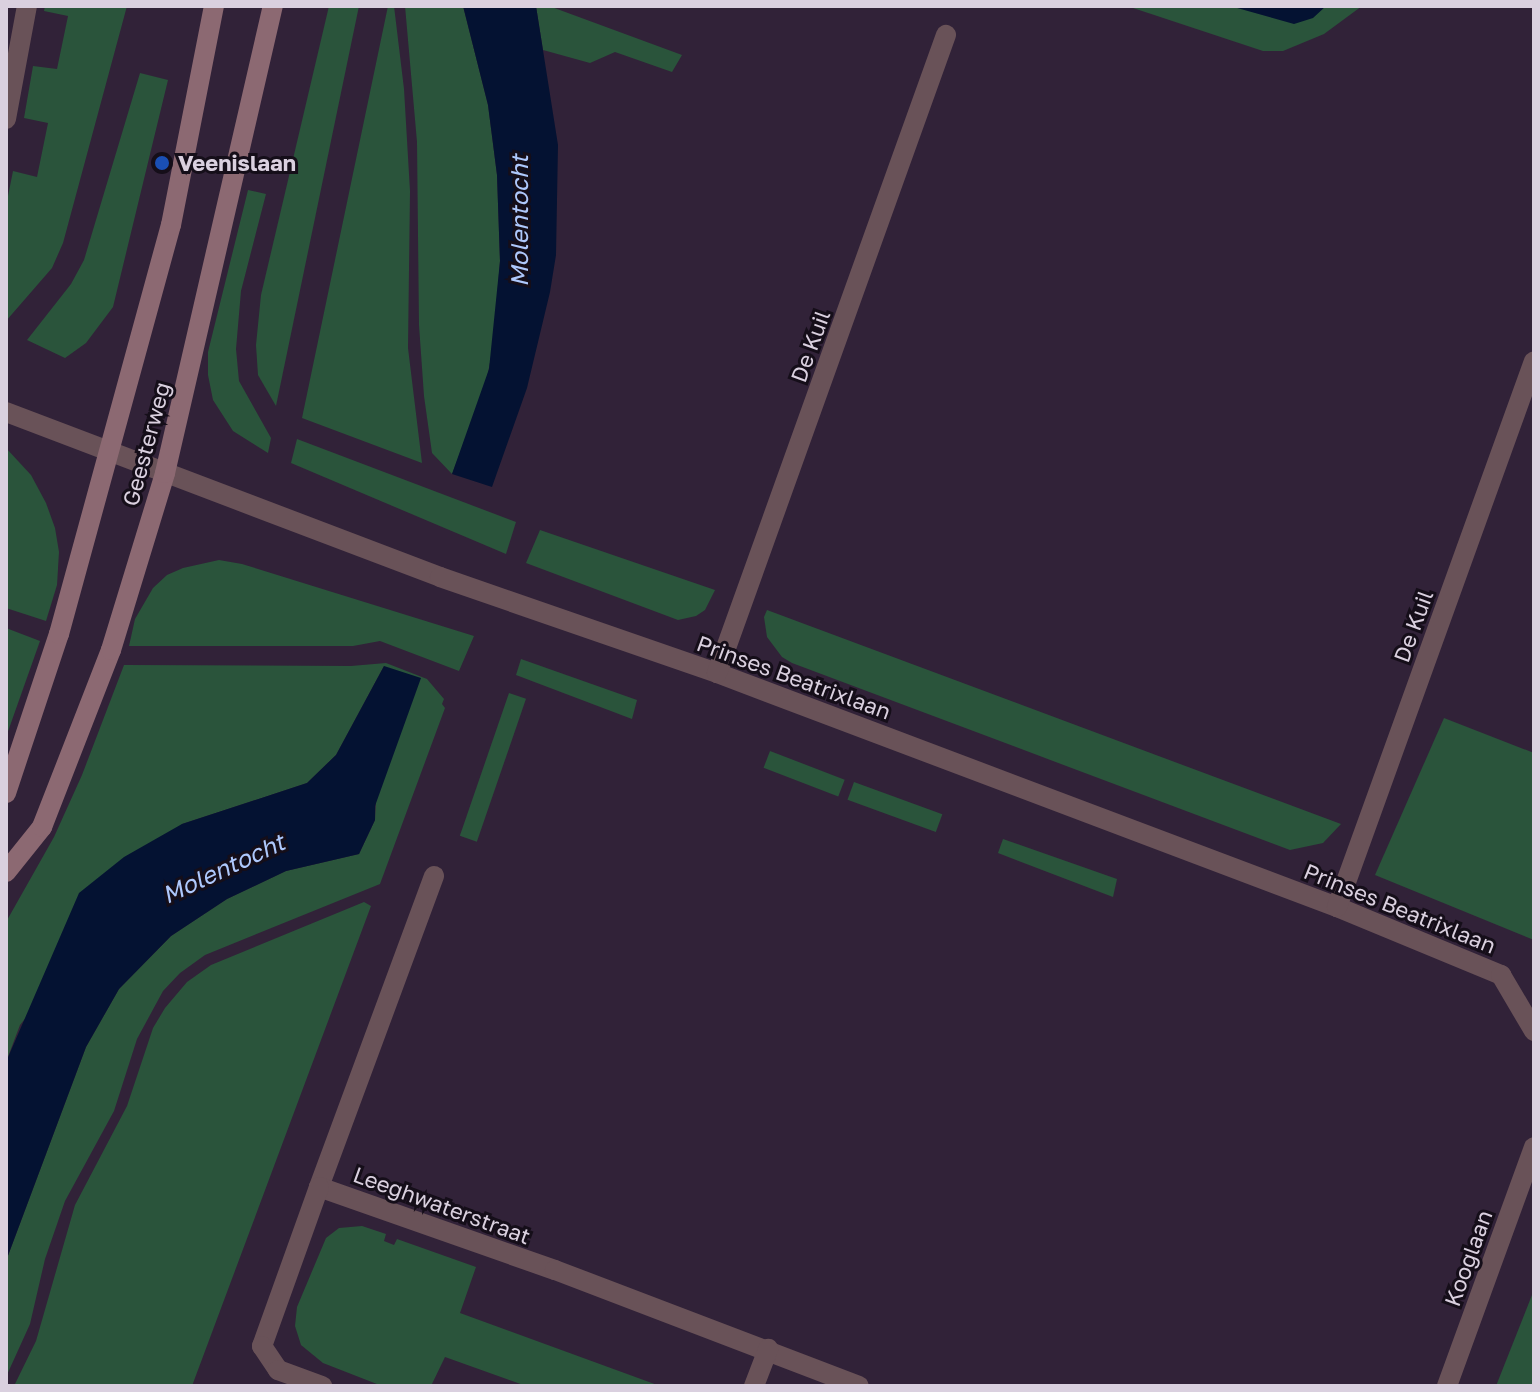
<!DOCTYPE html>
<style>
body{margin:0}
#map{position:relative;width:1540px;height:1392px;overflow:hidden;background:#312238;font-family:"Golos Text",sans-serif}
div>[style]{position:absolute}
.green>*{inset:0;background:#2a543b;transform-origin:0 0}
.water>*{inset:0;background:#041232}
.street>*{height:20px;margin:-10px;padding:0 10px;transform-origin:10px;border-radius:10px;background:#695258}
.secondary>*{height:20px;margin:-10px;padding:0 10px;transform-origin:10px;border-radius:10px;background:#8c6972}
.dots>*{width:22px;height:22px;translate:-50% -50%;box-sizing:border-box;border:4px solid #150e19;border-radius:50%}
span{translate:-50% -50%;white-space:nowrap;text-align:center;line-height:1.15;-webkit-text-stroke:6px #150e19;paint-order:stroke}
.poi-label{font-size:22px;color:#dad0df;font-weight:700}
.left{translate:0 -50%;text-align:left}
.street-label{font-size:22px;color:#dad0df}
.water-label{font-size:24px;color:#aec8fc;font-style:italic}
.frame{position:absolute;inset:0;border:8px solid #dad0df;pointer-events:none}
</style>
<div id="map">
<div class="green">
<i style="clip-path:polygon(45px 6px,127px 6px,63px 243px,52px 268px,6px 321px,6px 206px,13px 171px,37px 177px,48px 123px,24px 118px,33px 66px,57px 69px,68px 16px,44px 11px)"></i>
<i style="clip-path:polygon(329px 6px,359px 6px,276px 406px,258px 375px,256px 345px,261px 295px)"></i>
<i style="clip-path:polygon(388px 6px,394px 6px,404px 89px,410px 191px,408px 348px,422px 463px,302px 418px)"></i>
<i style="clip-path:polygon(405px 6px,463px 6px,488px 105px,497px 175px,500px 261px,493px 347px,485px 388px,452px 474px,432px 453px,424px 396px,419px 325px,417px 142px)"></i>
<i style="clip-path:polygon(536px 6px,549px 6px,682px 55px,672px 72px,615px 52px,590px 63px,543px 50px)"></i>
<i style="clip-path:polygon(1127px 6px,1362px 6px,1324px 34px,1283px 51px,1263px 51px)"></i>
<i style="clip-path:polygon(140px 73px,168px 80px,113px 307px,86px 343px,65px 358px,27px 340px,71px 284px,84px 260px)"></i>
<i style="clip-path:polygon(248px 190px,266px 194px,241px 291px,236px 349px,239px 381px,271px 438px,268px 453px,233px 431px,213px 400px,208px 375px,208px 352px)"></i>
<i style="clip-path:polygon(297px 439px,516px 522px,506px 554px,291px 463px)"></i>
<i style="clip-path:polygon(6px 448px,31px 475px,46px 503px,55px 528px,59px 552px,57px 585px,46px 621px,6px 608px)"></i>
<i style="clip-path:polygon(540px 530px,715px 590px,705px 610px,696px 616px,678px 620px,526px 563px)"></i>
<i style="clip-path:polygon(219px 560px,242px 564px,474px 636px,459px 671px,380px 641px,353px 646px,129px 646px,135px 619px,153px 588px,167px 575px,183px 568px)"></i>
<i style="clip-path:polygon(767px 610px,1341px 824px,1323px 843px,1290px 850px,792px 663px,782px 657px,767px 637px,764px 617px)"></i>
<i style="clip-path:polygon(6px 628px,40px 641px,6px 737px)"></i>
<i style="clip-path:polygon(521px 659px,637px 700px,632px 719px,516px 675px)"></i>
<i style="clip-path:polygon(386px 663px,427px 679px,444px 699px,442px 704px,445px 708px,380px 884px,205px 955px,180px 973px,163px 991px,137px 1039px,114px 1111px,65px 1201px,45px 1259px,30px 1324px,6px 1377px,6px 1261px,86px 1047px,119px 989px,171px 936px,227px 899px,286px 871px,359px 854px,375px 820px,384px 666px,336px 755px,307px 783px,182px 824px,20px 1025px,6px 1062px,6px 922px,54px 837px,82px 775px,124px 665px,351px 666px)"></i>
<i style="left:509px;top:693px;width:18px;height:151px;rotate:19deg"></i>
<i style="clip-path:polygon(1444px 718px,1534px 753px,1534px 940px,1375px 875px)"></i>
<i style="left:770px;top:751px;width:80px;height:18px;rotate:21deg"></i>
<i style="left:854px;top:782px;width:94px;height:19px;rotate:20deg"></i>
<i style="clip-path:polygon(1003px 839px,1117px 879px,1113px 897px,998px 853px)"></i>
<i style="clip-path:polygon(364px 902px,371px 906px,192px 1386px,14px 1386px,36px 1341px,75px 1205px,127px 1106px,153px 1028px,165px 1008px,187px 982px,211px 965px)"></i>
<i style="clip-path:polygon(362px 1226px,386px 1234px,384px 1241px,394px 1245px,397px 1239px,476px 1267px,460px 1313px,660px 1386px,526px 1386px,445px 1357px,431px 1386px,382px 1386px,323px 1363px,301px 1345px,295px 1326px,297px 1307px,326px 1238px,339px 1228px)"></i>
<i style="clip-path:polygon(1534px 1290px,1534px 1386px,1496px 1386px)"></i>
</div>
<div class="water">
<i style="clip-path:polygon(463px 6px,536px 6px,558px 145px,556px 255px,550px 292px,527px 388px,492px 487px,452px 474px,489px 369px,500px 261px,497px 175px,488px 105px)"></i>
<i style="clip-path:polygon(1230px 6px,1293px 8px,1326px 6px,1313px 18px,1294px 24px)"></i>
<i style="clip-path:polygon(384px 666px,421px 678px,375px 806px,375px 820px,359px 854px,286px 871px,227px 899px,171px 936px,119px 989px,86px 1047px,6px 1261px,6px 1062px,79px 893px,124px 857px,182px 824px,307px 783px,336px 755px)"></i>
</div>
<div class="street">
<i style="left:6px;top:119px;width:115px;rotate:-79.5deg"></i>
<i style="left:6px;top:412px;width:464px;rotate:20.8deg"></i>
<i style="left:440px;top:577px;width:293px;rotate:19.1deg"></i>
<i style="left:717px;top:673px;width:663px;rotate:20.68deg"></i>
<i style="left:1337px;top:907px;width:178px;rotate:22.5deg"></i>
<i style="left:1501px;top:975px;width:65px;rotate:59.5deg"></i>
<i style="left:717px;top:673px;width:678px;rotate:-70.26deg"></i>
<i style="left:434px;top:876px;width:332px;rotate:110.3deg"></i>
<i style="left:319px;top:1187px;width:250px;rotate:19.4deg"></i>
<i style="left:555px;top:1270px;width:325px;rotate:20.9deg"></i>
<i style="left:1337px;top:907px;width:580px;rotate:-70.16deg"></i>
<i style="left:319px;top:1187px;width:169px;rotate:109.7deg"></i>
<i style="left:262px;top:1346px;width:29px;rotate:56deg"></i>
<i style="left:278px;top:1370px;width:47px;rotate:20deg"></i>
<i style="left:754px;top:1386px;width:40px;rotate:-69deg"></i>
<i style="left:1447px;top:1386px;width:254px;rotate:-70deg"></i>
</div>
<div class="secondary">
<i style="left:6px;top:793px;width:168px;rotate:-71.6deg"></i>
<i style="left:59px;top:634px;width:424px;rotate:-74.7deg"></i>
<i style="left:171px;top:225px;width:223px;rotate:-78.9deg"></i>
<i style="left:6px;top:872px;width:58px;rotate:-51.3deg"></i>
<i style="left:42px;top:827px;width:190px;rotate:-68.7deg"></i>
<i style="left:111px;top:650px;width:185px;rotate:-73deg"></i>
<i style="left:165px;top:473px;width:479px;rotate:-77deg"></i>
</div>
<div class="dots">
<i style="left:162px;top:163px;background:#1a4fb4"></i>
</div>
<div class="poi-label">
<span class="left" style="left:178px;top:163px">Veenislaan</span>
</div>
<div class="street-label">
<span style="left:810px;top:346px;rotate:-70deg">De Kuil</span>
<span style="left:146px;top:444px;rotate:-75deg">Geesterweg</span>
<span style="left:1413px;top:626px;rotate:-70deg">De Kuil</span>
<span style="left:794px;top:677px;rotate:20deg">Prinses Beatrixlaan</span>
<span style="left:1400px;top:908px;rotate:22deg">Prinses Beatrixlaan</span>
<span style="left:442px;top:1205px;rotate:20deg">Leeghwaterstraat</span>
<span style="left:1468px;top:1258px;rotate:-70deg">Kooglaan</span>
</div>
<div class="water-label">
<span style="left:519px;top:221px;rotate:-90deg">Molentocht</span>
<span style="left:223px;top:868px;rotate:-25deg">Molentocht</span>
</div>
<div class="frame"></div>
</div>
